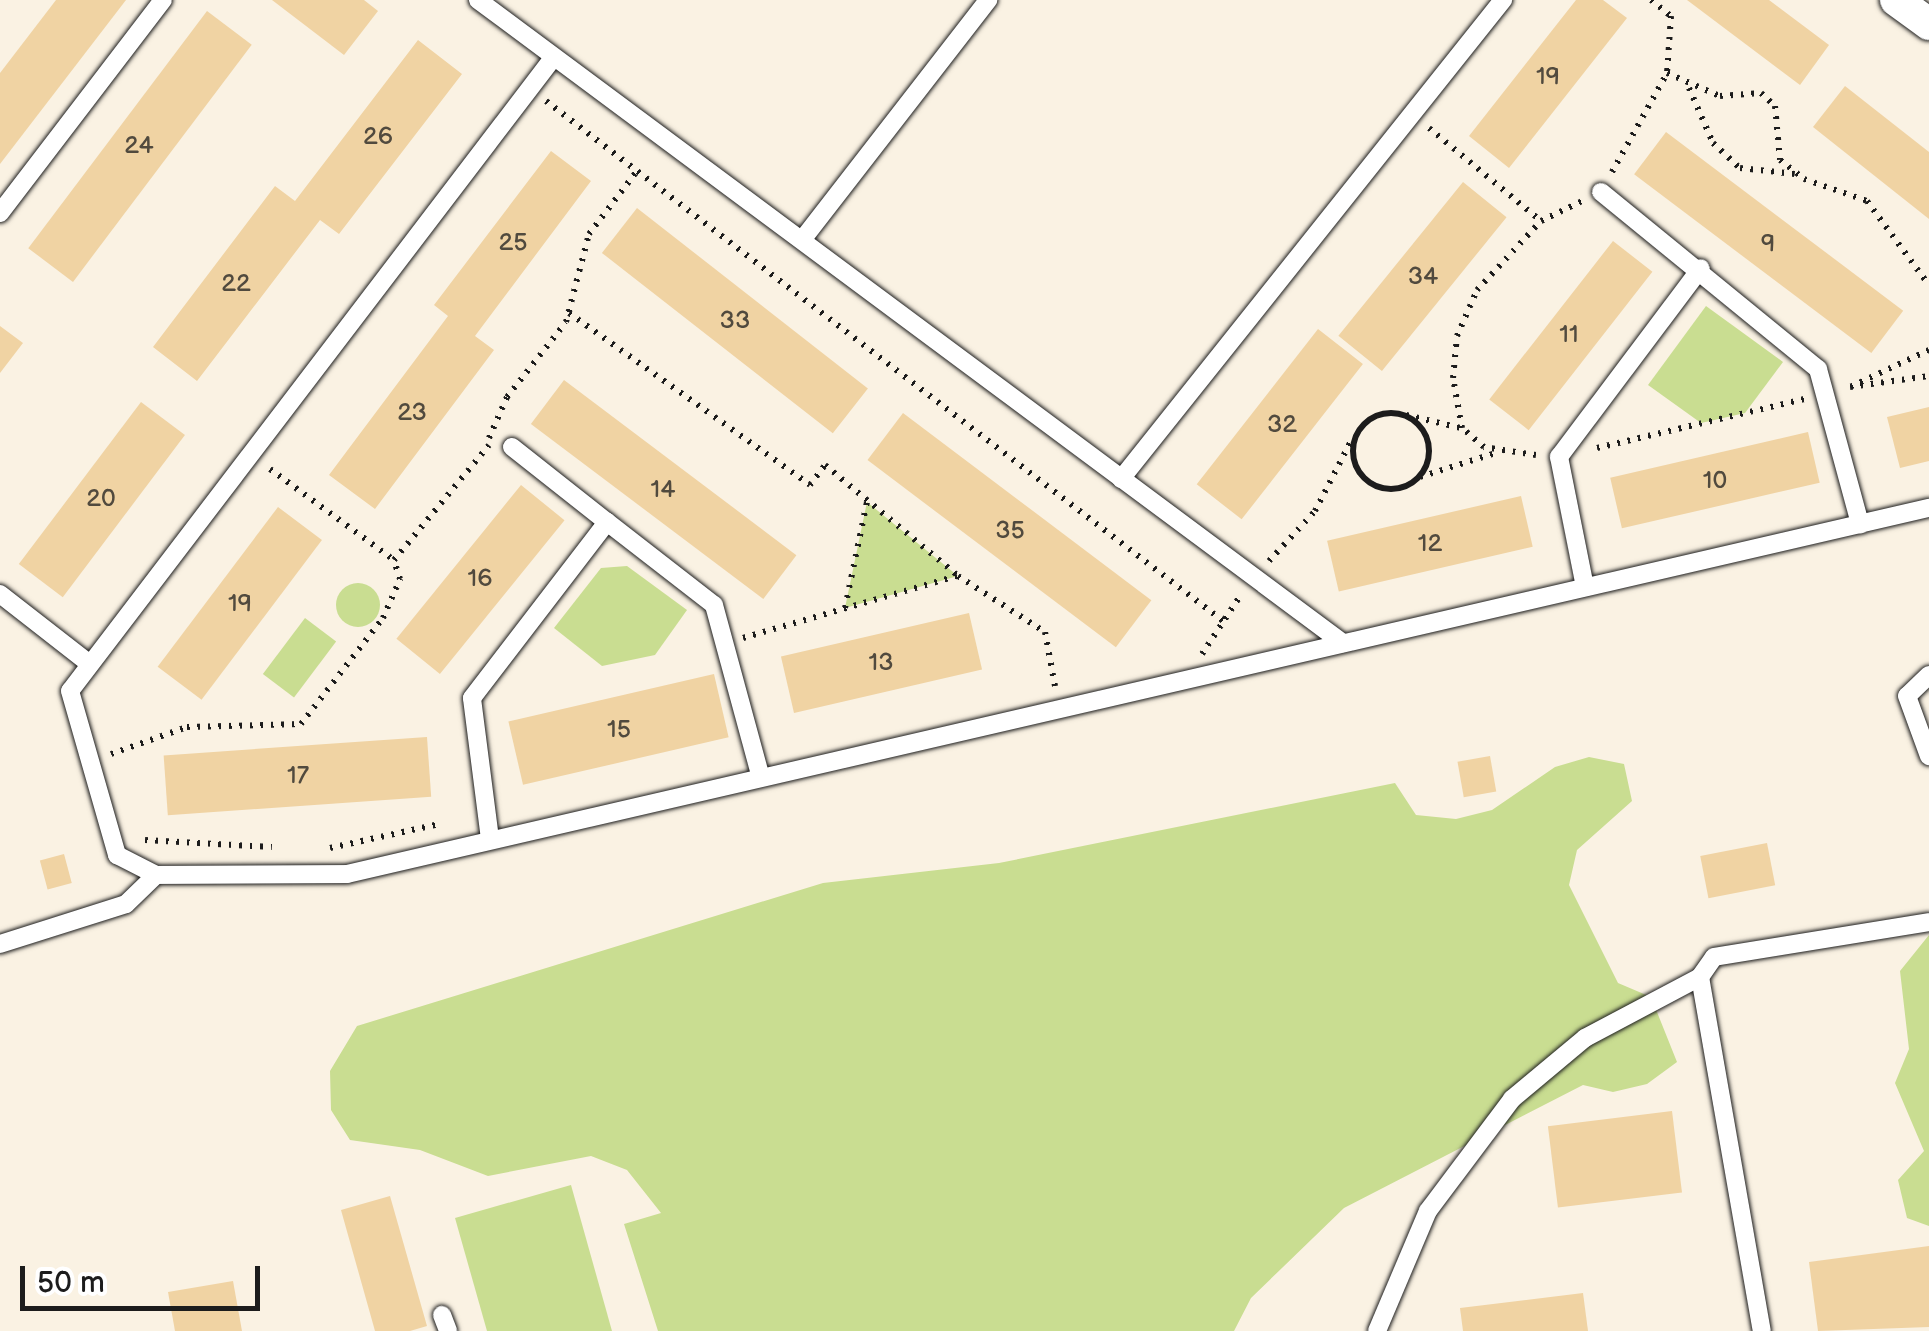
<!DOCTYPE html>
<style>
body{margin:0}
#map{position:relative;width:1929px;height:1331px;overflow:hidden;background:#faf2e3;font-family:"Balsamiq Sans",sans-serif}
div>[style]{position:absolute}
.green>*{inset:0;background:#c9dd91;transform-origin:0 0}
.round{border-radius:50%}
.building>*{inset:0;background:#f0d3a3;transform-origin:0 0}
.path>*{height:6px;margin-top:-3px;transform-origin:0;background:repeating-linear-gradient(90deg,#1c1c1c 0 2.5px,transparent 0 10.5px)}
.path>.ring{margin:-3px;padding:0;box-sizing:content-box;background:none;border:6px solid #1c1c1c;border-radius:50%}
.roads{filter:drop-shadow(0 0 2px #1c1c1c) drop-shadow(0 0 2px #1c1c1c)}
.lane>*{height:18px;margin:-9px;padding:0 9px;transform-origin:9px;border-radius:9px;background:#fff}
.street>*{height:32px;margin:-16px;padding:0 16px;transform-origin:16px;border-radius:16px;background:#fff}
span{translate:-50% -50%;white-space:nowrap;text-align:center;line-height:1.15;-webkit-text-stroke:8px #fff;paint-order:stroke}
.number-label{font-size:25px;color:#514a3e}
.number-label span{-webkit-text-stroke-width:0}
.scale{position:absolute;left:20px;top:1266px;width:240px;height:45px;box-sizing:border-box;border:5px solid #1c1c1c;border-top:0;padding-left:12px;font-size:30px;line-height:35px;white-space:nowrap;color:#1c1c1c;-webkit-text-stroke:8px #fff;paint-order:stroke}
</style>
<div id="map">
<div class="green">
<i style="clip-path:polygon(1706px 306px,1783px 362px,1745px 413px,1701px 423px,1648px 385px)"></i>
<i style="clip-path:polygon(867px 502px,958px 576px,845px 608px)"></i>
<i style="clip-path:polygon(627px 566px,687px 610px,655px 655px,602px 666px,554px 628px,601px 568px)"></i>
<i class="round" style="left:336px;top:583px;width:44px;height:44px"></i>
<i style="left:305px;top:618px;width:39px;height:70px;rotate:37deg"></i>
<i style="clip-path:polygon(1589px 757px,1624px 764px,1632px 801px,1577px 850px,1569px 885px,1618px 983px,1651px 997px,1677px 1062px,1647px 1084px,1613px 1092px,1583px 1085px,1344px 1208px,1251px 1298px,1234px 1331px,658px 1331px,624px 1224px,661px 1213px,627px 1170px,591px 1156px,488px 1176px,420px 1150px,350px 1140px,331px 1110px,330px 1071px,357px 1026px,823px 883px,999px 863px,1395px 783px,1416px 815px,1456px 819px,1492px 810px,1555px 767px)"></i>
<i style="clip-path:polygon(1929px 935px,1929px 1226px,1907px 1218px,1898px 1180px,1924px 1151px,1895px 1083px,1909px 1049px,1900px 971px)"></i>
<i style="clip-path:polygon(571px 1185px,612px 1331px,487px 1331px,455px 1218px)"></i>
</div>
<div class="building">
<i style="clip-path:polygon(56px 0,126px 0,0 164px,0 73px)"></i>
<i style="clip-path:polygon(272px 0,364px 0,378px 11px,344px 55px)"></i>
<i style="clip-path:polygon(1576px 0,1603px 0,1627px 18px,1509px 168px,1469px 136px)"></i>
<i style="clip-path:polygon(1687px 0,1769px 0,1829px 45px,1800px 85px)"></i>
<i style="left:207px;top:11px;width:56px;height:297px;rotate:37deg"></i>
<i style="clip-path:polygon(418px 40px,462px 74px,339px 234px,320px 220px,197px 381px,153px 347px,275px 186px,295px 201px)"></i>
<i style="clip-path:polygon(1845px 86px,1929px 152px,1929px 219px,1813px 127px)"></i>
<i style="left:1666px;top:132px;width:297px;height:53px;rotate:37deg"></i>
<i style="clip-path:polygon(551px 151px,591px 181px,475px 336px,494px 350px,375px 509px,329px 475px,448px 316px,434px 305px)"></i>
<i style="left:1463px;top:182px;width:56px;height:198px;rotate:39deg"></i>
<i style="left:637px;top:208px;width:293px;height:57px;rotate:38deg"></i>
<i style="left:1613px;top:241px;width:50px;height:201px;rotate:38deg"></i>
<i style="clip-path:polygon(0 326px,23px 343px,0 373px)"></i>
<i style="left:1318px;top:329px;width:57px;height:197px;rotate:38deg"></i>
<i style="left:564px;top:380px;width:291px;height:55px;rotate:37deg"></i>
<i style="left:141px;top:402px;width:55px;height:203px;rotate:37deg"></i>
<i style="clip-path:polygon(1929px 407px,1929px 461px,1900px 468px,1887px 417px)"></i>
<i style="left:903px;top:413px;width:311px;height:59px;rotate:37deg"></i>
<i style="left:1808px;top:432px;width:52px;height:203px;rotate:77deg"></i>
<i style="left:521px;top:485px;width:56px;height:198px;rotate:39deg"></i>
<i style="left:1521px;top:496px;width:52px;height:199px;rotate:77deg"></i>
<i style="left:278px;top:507px;width:55px;height:200px;rotate:37deg"></i>
<i style="left:969px;top:613px;width:58px;height:193px;rotate:77deg"></i>
<i style="left:714px;top:674px;width:65px;height:211px;rotate:77deg"></i>
<i style="left:427px;top:737px;width:60px;height:264px;rotate:86deg"></i>
<i style="left:1490px;top:756px;width:36px;height:33px;rotate:80deg"></i>
<i style="left:1767px;top:843px;width:43px;height:68px;rotate:79deg"></i>
<i style="left:64px;top:854px;width:30px;height:25px;rotate:75deg"></i>
<i style="left:1672px;top:1111px;width:82px;height:125px;rotate:83deg"></i>
<i style="clip-path:polygon(390px 1196px,427px 1326px,410px 1331px,375px 1331px,341px 1210px)"></i>
<i style="clip-path:polygon(1929px 1246px,1929px 1327px,1818px 1331px,1809px 1262px)"></i>
<i style="clip-path:polygon(233px 1281px,242px 1331px,175px 1331px,168px 1292px)"></i>
<i style="clip-path:polygon(1583px 1293px,1588px 1331px,1463px 1331px,1460px 1308px)"></i>
</div>
<div class="path">
<i style="left:1651px;top:0;width:26px;rotate:39deg"></i>
<i style="left:1671px;top:16px;width:57px;rotate:94deg"></i>
<i style="left:1667px;top:73px;width:58px;rotate:23.5deg"></i>
<i style="left:1720px;top:96px;width:41px;rotate:-4.2deg"></i>
<i style="left:1761px;top:93px;width:19px;rotate:43deg"></i>
<i style="left:1775px;top:106px;width:54px;rotate:84.7deg"></i>
<i style="left:1780px;top:160px;width:31px;rotate:38deg"></i>
<i style="left:1804px;top:179px;width:67px;rotate:19.2deg"></i>
<i style="left:1867px;top:201px;width:104px;rotate:53.6deg"></i>
<i style="left:1689px;top:88px;width:60px;rotate:66.4deg"></i>
<i style="left:1713px;top:143px;width:37px;rotate:43deg"></i>
<i style="left:1740px;top:168px;width:55px;rotate:6.2deg"></i>
<i style="left:546px;top:101px;width:854px;rotate:37.53deg"></i>
<i style="left:1429px;top:128px;width:146px;rotate:39.7deg"></i>
<i style="left:1541px;top:221px;width:46px;rotate:-26deg"></i>
<i style="left:1612px;top:172px;width:113px;rotate:-60.9deg"></i>
<i style="left:569px;top:313px;width:296px;rotate:35.5deg"></i>
<i style="left:810px;top:485px;width:25px;rotate:-53deg"></i>
<i style="left:825px;top:465px;width:173px;rotate:39.8deg"></i>
<i style="left:958px;top:576px;width:103px;rotate:32.8deg"></i>
<i style="left:1045px;top:632px;width:55px;rotate:79.5deg"></i>
<i style="left:1929px;top:350px;width:87px;rotate:154.9deg"></i>
<i style="left:1850px;top:387px;width:80px;rotate:-7.9deg"></i>
<i class="ring" style="left:1353px;top:413px;width:70px;height:70px"></i>
<i style="left:1406px;top:415px;width:57px;rotate:13.3deg"></i>
<i style="left:489px;top:438px;width:45px;rotate:-66.3deg"></i>
<i style="left:507px;top:397px;width:95px;rotate:-51.8deg"></i>
<i style="left:566px;top:322px;width:91px;rotate:-75.4deg"></i>
<i style="left:589px;top:234px;width:79px;rotate:-52.7deg"></i>
<i style="left:1597px;top:448px;width:213px;rotate:-13.3deg"></i>
<i style="left:1536px;top:455px;width:53px;rotate:-171.3deg"></i>
<i style="left:1484px;top:447px;width:29px;rotate:-139deg"></i>
<i style="left:1462px;top:428px;width:51px;rotate:-100.2deg"></i>
<i style="left:1453px;top:378px;width:42px;rotate:-84.6deg"></i>
<i style="left:1457px;top:336px;width:50px;rotate:-66.5deg"></i>
<i style="left:1477px;top:290px;width:94px;rotate:-47.2deg"></i>
<i style="left:270px;top:469px;width:154px;rotate:36.3deg"></i>
<i style="left:1420px;top:477px;width:83px;rotate:-17.6deg"></i>
<i style="left:1269px;top:561px;width:68px;rotate:-47.4deg"></i>
<i style="left:1315px;top:511px;width:81px;rotate:-62.8deg"></i>
<i style="left:845px;top:608px;width:108px;rotate:-78.3deg"></i>
<i style="left:743px;top:638px;width:223px;rotate:-16.2deg"></i>
<i style="left:1202px;top:654px;width:73px;rotate:-56.7deg"></i>
<i style="left:111px;top:754px;width:81px;rotate:-19.6deg"></i>
<i style="left:187px;top:727px;width:114px;rotate:-1.5deg"></i>
<i style="left:301px;top:724px;width:134px;rotate:-52.3deg"></i>
<i style="left:383px;top:618px;width:43px;rotate:-66.4deg"></i>
<i style="left:400px;top:579px;width:20px;rotate:-108deg"></i>
<i style="left:394px;top:560px;width:149px;rotate:-50.4deg"></i>
<i style="left:145px;top:840px;width:127px;rotate:3.2deg"></i>
<i style="left:330px;top:848px;width:112px;rotate:-12.4deg"></i>
</div>
<div class="roads">
<div class="lane">
<i style="left:478px;top:0;width:1078px;rotate:36.63deg"></i>
<i style="left:553px;top:58px;width:796px;rotate:127.34deg"></i>
<i style="left:70px;top:691px;width:171px;rotate:74deg"></i>
<i style="left:117px;top:855px;width:44px;rotate:27.1deg"></i>
<i style="left:156px;top:875px;width:191px;rotate:-0.3deg"></i>
<i style="left:347px;top:874px;width:1624px;rotate:-13.03deg"></i>
<i style="left:1601px;top:192px;width:280px;rotate:39.2deg"></i>
<i style="left:1818px;top:369px;width:161px;rotate:74.8deg"></i>
<i style="left:0;top:213px;width:268px;rotate:-52.6deg"></i>
<i style="left:802px;top:240px;width:304px;rotate:-52.2deg"></i>
<i style="left:512px;top:447px;width:121px;rotate:38.3deg"></i>
<i style="left:1121px;top:479px;width:613px;rotate:-51.43deg"></i>
<i style="left:1585px;top:587px;width:133px;rotate:-101.3deg"></i>
<i style="left:1559px;top:457px;width:236px;rotate:-53.1deg"></i>
<i style="left:0;top:594px;width:114px;rotate:37.9deg"></i>
<i style="left:1929px;top:675px;width:30px;rotate:136deg"></i>
<i style="left:1907px;top:696px;width:64px;rotate:69.9deg"></i>
<i style="left:490px;top:839px;width:142px;rotate:-97.3deg"></i>
<i style="left:472px;top:698px;width:222px;rotate:-52.5deg"></i>
<i style="left:607px;top:522px;width:135px;rotate:37.8deg"></i>
<i style="left:714px;top:605px;width:175px;rotate:74.8deg"></i>
<i style="left:0;top:944px;width:132px;rotate:-17.6deg"></i>
<i style="left:126px;top:904px;width:42px;rotate:-44deg"></i>
<i style="left:1700px;top:977px;width:359px;rotate:80.1deg"></i>
<i style="left:442px;top:1315px;width:17px;rotate:69deg"></i>
<i style="left:1377px;top:1331px;width:130px;rotate:-67deg"></i>
<i style="left:1428px;top:1211px;width:140px;rotate:-53.1deg"></i>
<i style="left:1512px;top:1099px;width:95px;rotate:-39.9deg"></i>
<i style="left:1585px;top:1038px;width:130px;rotate:-27.9deg"></i>
<i style="left:1700px;top:977px;width:24px;rotate:-55deg"></i>
<i style="left:1714px;top:957px;width:218px;rotate:-9.2deg"></i>
</div>
<div class="street">
<i style="left:1896px;top:0;width:41px;rotate:36deg"></i>
</div>
</div>
<div class="number-label">
<span style="left:1548px;top:77px">19</span>
<span style="left:378px;top:137px">26</span>
<span style="left:139px;top:146px">24</span>
<span style="left:513px;top:243px">25</span>
<span style="left:1768px;top:244px">9</span>
<span style="left:1423px;top:277px">34</span>
<span style="left:236px;top:284px">22</span>
<span style="left:735px;top:321px">33</span>
<span style="left:1569px;top:335px">11</span>
<span style="left:412px;top:413px">23</span>
<span style="left:1282px;top:425px">32</span>
<span style="left:1715px;top:481px">10</span>
<span style="left:663px;top:490px">14</span>
<span style="left:101px;top:499px">20</span>
<span style="left:1010px;top:531px">35</span>
<span style="left:1430px;top:544px">12</span>
<span style="left:480px;top:579px">16</span>
<span style="left:240px;top:604px">19</span>
<span style="left:881px;top:663px">13</span>
<span style="left:619px;top:730px">15</span>
<span style="left:298px;top:776px">17</span>
</div>
<div class="scale">50 m</div>
</div>
